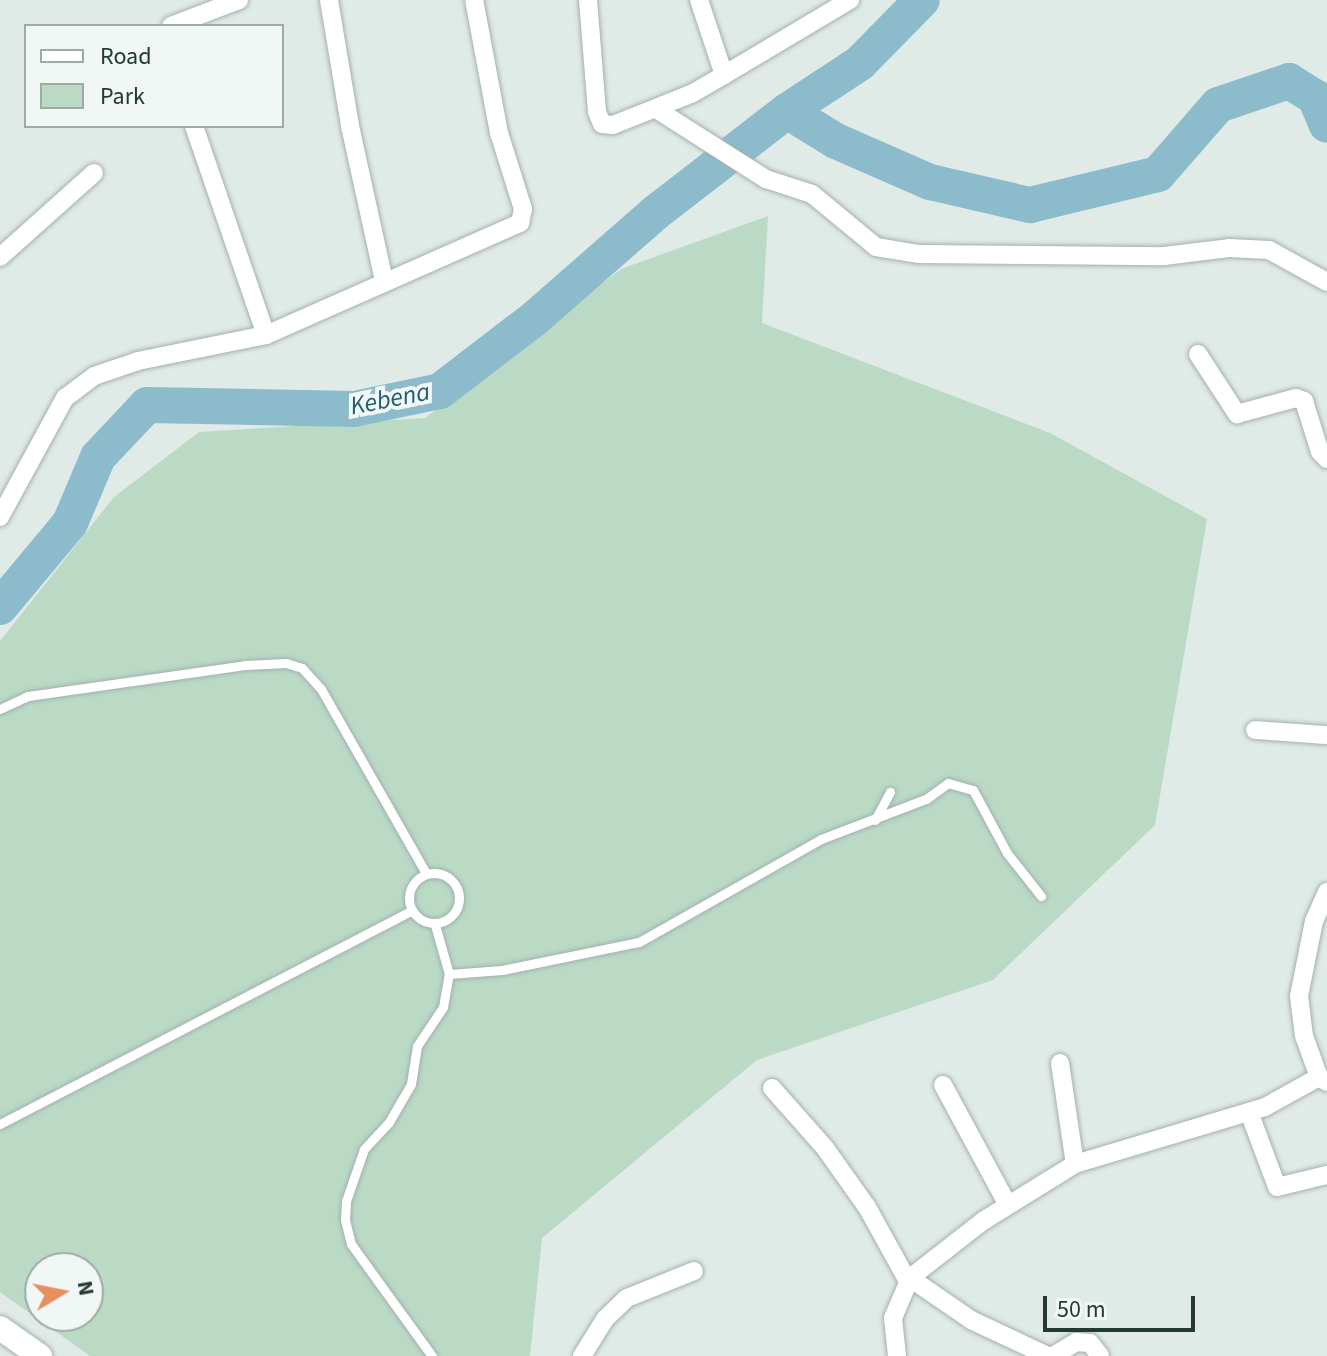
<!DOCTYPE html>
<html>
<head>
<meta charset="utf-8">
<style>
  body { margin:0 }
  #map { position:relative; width:1327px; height:1356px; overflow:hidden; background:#e0eae7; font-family:"Source Sans 3",sans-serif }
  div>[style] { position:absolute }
  .green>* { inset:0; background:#badac6 }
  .river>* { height:36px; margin:-18px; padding:0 18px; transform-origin:18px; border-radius:18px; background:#8cbccc }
  .roads { filter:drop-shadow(0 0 2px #a3b1ae) drop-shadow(0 0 2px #a3b1ae) }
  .service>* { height:9px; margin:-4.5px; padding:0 4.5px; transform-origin:4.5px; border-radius:4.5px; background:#fff }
  .service>.ring { margin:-4.5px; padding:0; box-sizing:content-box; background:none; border:9px solid #fff; border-radius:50% }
  .minor>* { height:18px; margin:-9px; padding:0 9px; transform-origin:9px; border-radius:9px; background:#fff }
  .secondary>* { height:24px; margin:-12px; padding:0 12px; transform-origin:12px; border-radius:12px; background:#fff }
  span { translate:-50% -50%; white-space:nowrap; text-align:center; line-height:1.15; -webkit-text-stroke:8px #f0f7f4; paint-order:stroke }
  .water-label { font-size:26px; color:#215c71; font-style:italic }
  .legend { position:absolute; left:24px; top:24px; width:260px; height:104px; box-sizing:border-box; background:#f0f7f4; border:2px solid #9eaba8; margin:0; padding:10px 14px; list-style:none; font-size:24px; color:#223935 }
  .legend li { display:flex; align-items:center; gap:16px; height:40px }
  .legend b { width:40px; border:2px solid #9eaba8 }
  .north { position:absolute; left:24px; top:1252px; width:80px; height:80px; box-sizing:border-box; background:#f0f7f4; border:2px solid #9eaba8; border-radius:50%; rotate:80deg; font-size:22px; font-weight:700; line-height:32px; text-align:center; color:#223935 }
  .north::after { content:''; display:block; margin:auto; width:28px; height:36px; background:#e88f60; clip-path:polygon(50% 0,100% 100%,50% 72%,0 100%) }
  .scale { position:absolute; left:1043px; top:1296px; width:152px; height:36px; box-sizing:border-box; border:4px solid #223935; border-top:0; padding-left:10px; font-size:24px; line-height:28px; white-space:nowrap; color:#223935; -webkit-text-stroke:6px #f0f7f4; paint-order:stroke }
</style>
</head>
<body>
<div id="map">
  <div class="green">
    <div style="clip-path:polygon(evenodd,768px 216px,762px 323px,1050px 433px,1207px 519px,1155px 825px,993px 980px,757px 1060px,542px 1238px,530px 1356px,90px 1356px,0 1292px,0 641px,114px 497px,199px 432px,425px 418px,621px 269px,768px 216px,40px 1268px,88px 1268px,88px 1316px,40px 1316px,40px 1268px)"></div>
  </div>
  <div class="river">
    <div style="left:787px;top:111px;width:57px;rotate:31.5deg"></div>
    <div style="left:836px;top:141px;width:103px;rotate:23.6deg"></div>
    <div style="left:930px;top:182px;width:103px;rotate:13deg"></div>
    <div style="left:1030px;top:205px;width:132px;rotate:-13.6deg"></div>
    <div style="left:1158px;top:174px;width:91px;rotate:-49deg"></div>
    <div style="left:1218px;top:105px;width:75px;rotate:-18.7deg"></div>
    <div style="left:1289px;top:81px;width:31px;rotate:32deg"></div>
    <div style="left:1315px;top:97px;width:30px;rotate:67deg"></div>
    <div style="left:0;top:607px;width:109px;rotate:-50.2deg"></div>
    <div style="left:70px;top:523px;width:72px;rotate:-67deg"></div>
    <div style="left:98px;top:457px;width:71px;rotate:-46.7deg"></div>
    <div style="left:147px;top:405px;width:207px;rotate:1.1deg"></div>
    <div style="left:354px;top:409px;width:88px;rotate:-11.8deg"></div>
    <div style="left:440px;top:391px;width:118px;rotate:-37.5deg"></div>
    <div style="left:534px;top:319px;width:161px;rotate:-41.2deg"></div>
    <div style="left:655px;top:213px;width:167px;rotate:-37.7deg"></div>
    <div style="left:787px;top:111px;width:87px;rotate:-33.3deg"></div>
    <div style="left:860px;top:63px;width:88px;rotate:-45.5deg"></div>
  </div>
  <div class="roads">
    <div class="service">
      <div style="left:0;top:709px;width:31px;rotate:-25deg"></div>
      <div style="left:28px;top:696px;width:219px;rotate:-8.1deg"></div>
      <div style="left:245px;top:665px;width:41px;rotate:-2.8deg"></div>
      <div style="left:286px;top:663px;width:17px;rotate:17deg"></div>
      <div style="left:302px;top:668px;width:28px;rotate:48deg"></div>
      <div style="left:321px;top:689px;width:212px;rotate:60.3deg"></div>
      <div style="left:875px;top:820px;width:32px;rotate:-62deg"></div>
      <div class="ring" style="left:409px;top:873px;width:41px;height:41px"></div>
      <div style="left:449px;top:974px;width:53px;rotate:-4.3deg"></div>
      <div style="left:502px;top:970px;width:140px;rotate:-11.6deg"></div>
      <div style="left:639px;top:942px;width:209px;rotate:-29.5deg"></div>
      <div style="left:821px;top:839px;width:112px;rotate:-20.9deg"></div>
      <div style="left:926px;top:799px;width:27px;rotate:-36deg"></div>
      <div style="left:948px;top:783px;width:26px;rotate:16deg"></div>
      <div style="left:973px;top:790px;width:72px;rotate:61.6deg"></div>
      <div style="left:1007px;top:853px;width:55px;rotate:51.7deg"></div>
      <div style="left:0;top:1124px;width:463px;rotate:-27.4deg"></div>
      <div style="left:432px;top:1356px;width:138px;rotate:-125.9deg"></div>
      <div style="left:351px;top:1244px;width:25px;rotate:-104deg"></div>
      <div style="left:345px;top:1220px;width:19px;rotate:-87deg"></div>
      <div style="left:346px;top:1201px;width:55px;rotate:-70.9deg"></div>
      <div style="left:364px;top:1149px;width:37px;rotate:-47deg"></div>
      <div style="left:389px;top:1122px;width:44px;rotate:-59.9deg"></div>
      <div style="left:411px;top:1084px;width:38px;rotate:-81deg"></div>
      <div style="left:417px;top:1046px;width:47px;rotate:-56.3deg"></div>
      <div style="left:443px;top:1007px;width:34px;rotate:-80deg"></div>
      <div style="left:449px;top:974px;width:51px;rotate:-105.9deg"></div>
    </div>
    <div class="minor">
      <div style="left:329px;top:0;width:128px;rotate:80.5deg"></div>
      <div style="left:350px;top:126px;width:158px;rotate:77.6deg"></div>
      <div style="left:588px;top:0;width:112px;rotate:85.4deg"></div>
      <div style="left:597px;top:112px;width:13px;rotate:67deg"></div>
      <div style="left:602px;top:124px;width:11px;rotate:5deg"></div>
      <div style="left:613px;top:125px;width:86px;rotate:-21.8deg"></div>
      <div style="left:693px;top:93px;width:36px;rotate:-30deg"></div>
      <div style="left:724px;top:75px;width:79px;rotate:-108.4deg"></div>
      <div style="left:171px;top:26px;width:73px;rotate:-20.9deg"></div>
      <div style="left:724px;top:75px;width:147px;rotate:-30.8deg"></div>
      <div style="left:656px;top:109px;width:130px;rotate:32.5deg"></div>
      <div style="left:766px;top:179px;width:48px;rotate:18.1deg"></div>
      <div style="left:812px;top:194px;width:83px;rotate:39.6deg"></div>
      <div style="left:876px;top:247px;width:44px;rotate:9.2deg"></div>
      <div style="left:919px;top:254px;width:245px;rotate:0.5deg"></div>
      <div style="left:1164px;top:256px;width:65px;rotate:-7deg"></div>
      <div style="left:1229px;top:248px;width:40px;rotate:2.9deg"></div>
      <div style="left:1269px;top:250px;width:66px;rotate:28.9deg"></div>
      <div style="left:194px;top:126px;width:221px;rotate:71deg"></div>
      <div style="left:0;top:257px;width:126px;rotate:-41.8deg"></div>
      <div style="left:1198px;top:354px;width:72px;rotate:57deg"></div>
      <div style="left:1237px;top:414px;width:61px;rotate:-15.2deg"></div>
      <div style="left:1296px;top:398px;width:9px;rotate:21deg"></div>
      <div style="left:1304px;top:401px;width:53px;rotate:72.6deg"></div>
      <div style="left:1320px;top:452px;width:10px;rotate:45deg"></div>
      <div style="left:0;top:517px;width:136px;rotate:-61.4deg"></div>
      <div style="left:65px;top:398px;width:36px;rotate:-37deg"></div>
      <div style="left:94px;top:376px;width:46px;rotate:-18.8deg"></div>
      <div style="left:138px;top:361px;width:131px;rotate:-11.5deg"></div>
      <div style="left:266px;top:335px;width:278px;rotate:-23.8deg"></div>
      <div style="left:520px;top:223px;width:14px;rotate:-78deg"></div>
      <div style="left:523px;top:209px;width:80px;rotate:-107.5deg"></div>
      <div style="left:499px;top:133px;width:135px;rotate:-100.6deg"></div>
      <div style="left:1255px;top:730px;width:72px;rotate:4deg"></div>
      <div style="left:1327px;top:892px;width:32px;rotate:114deg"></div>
      <div style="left:1314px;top:921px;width:76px;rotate:101.3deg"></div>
      <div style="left:1299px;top:996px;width:40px;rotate:82.9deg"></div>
      <div style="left:1304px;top:1036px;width:44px;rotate:69.9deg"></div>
      <div style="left:1319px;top:1077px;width:9px;rotate:32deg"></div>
      <div style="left:1060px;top:1063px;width:102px;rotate:81.6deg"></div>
      <div style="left:943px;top:1085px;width:136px;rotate:61.6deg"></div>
      <div style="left:772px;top:1088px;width:80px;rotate:48.5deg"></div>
      <div style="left:825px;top:1148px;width:72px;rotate:54.6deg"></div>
      <div style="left:867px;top:1207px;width:87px;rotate:61.1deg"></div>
      <div style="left:1249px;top:1112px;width:80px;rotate:69.5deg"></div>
      <div style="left:1277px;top:1187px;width:51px;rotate:-13.5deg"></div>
      <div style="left:910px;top:1278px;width:74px;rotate:34.5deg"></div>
      <div style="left:971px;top:1320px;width:85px;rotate:25.1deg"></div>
      <div style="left:582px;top:1356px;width:44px;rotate:-58.1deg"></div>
      <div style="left:605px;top:1319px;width:30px;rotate:-44deg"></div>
      <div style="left:627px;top:1298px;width:72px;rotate:-21.9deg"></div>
      <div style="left:897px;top:1356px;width:38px;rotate:-96deg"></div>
      <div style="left:893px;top:1318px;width:43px;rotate:-67deg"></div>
      <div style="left:910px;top:1278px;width:93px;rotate:-38deg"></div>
      <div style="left:983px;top:1221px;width:108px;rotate:-31.8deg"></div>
      <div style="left:1075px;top:1164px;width:198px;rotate:-16.7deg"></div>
      <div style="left:1265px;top:1107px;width:62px;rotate:-29.1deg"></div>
      <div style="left:1053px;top:1356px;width:27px;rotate:-31deg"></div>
      <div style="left:1076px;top:1342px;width:14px;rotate:4deg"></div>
      <div style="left:1090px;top:1343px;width:16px;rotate:52deg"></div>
    </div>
    <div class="secondary">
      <div style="left:0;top:1328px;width:49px;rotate:35deg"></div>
    </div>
  </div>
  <div class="water-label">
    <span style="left:390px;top:399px;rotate:-11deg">Kebena</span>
  </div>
  <ul class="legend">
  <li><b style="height:10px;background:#fff"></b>Road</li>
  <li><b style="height:22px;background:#badac6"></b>Park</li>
  </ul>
  <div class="north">N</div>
  <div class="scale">50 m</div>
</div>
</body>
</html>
